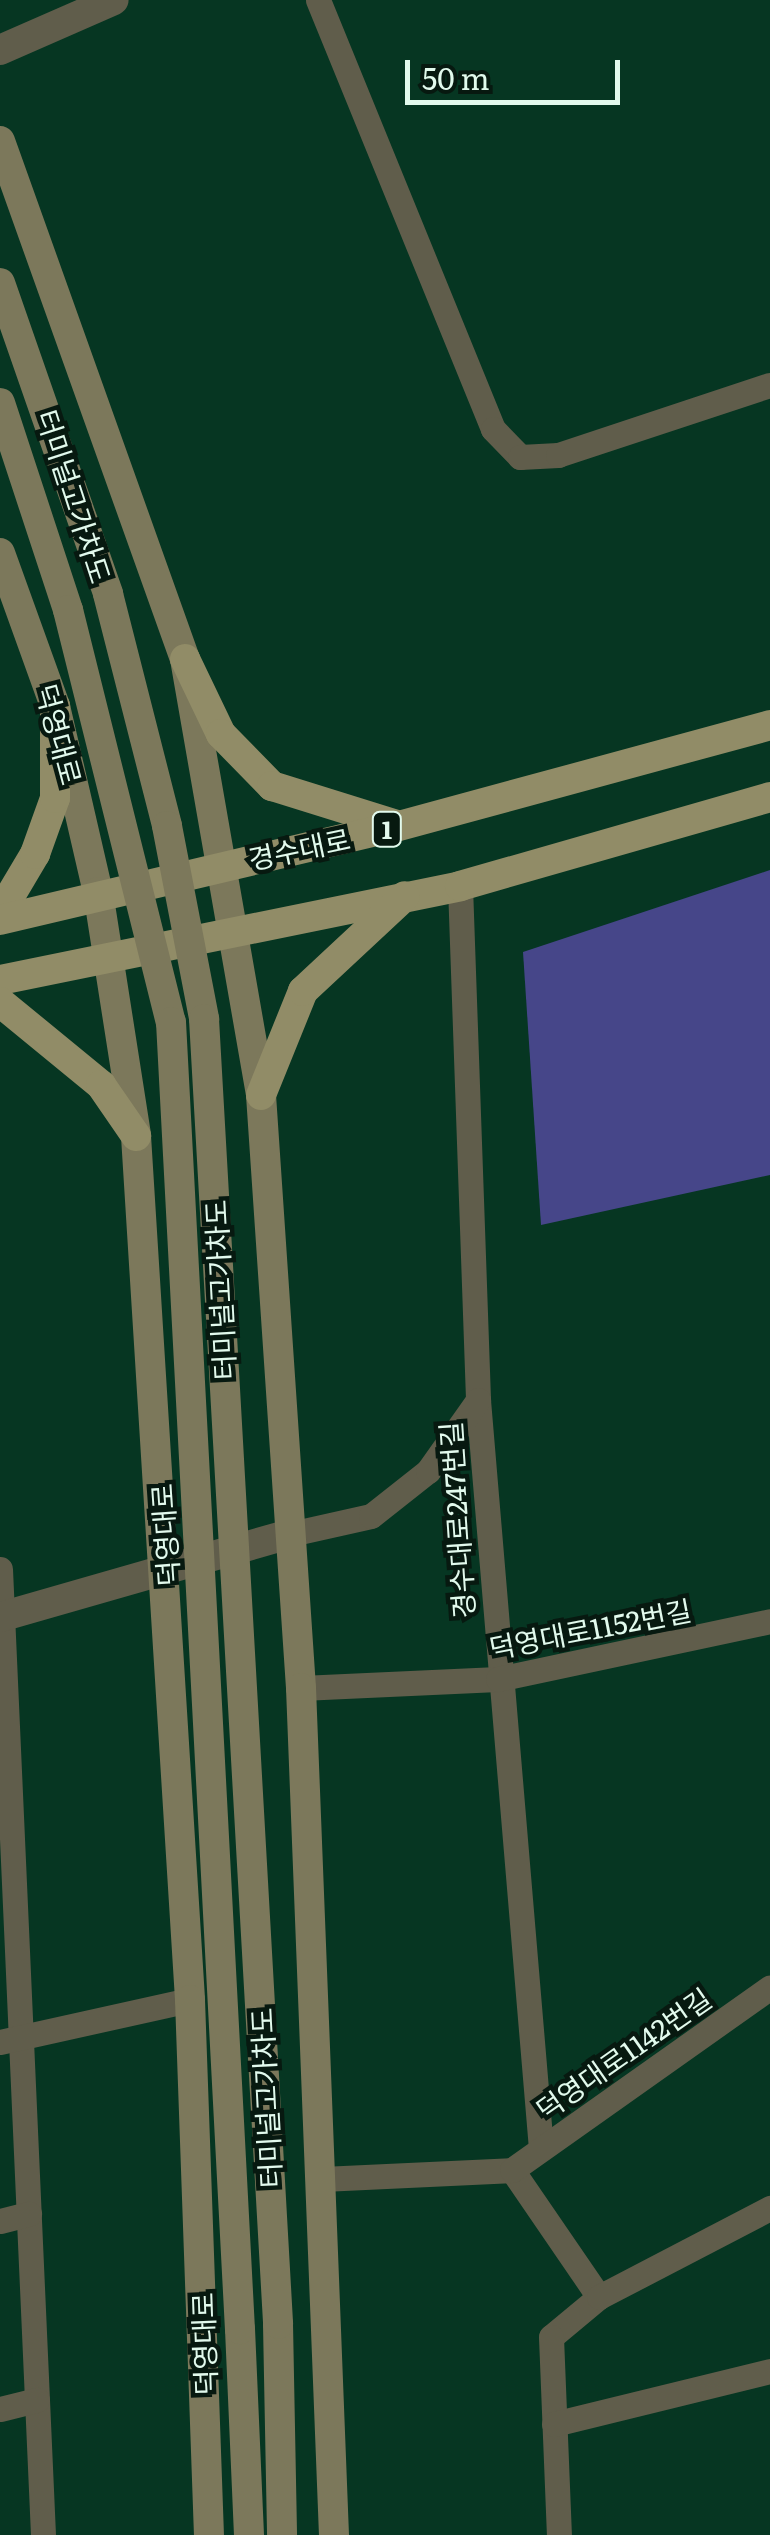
<!DOCTYPE html>
<html>
<head>
<meta charset="utf-8">
<style>
  body { margin:0 }
  #map { position:relative; width:770px; height:2535px; overflow:hidden; background:#063622; font-family:Literata,"Noto Sans KR",serif }
  div>[style] { position:absolute }
  .green>* { inset:0; background:#464689 }
  .minor>* { height:25px; margin:-12.5px; padding:0 12.5px; transform-origin:12.5px; border-radius:12.5px; background:#605d4b }
  .tertiary>* { height:30px; margin:-15px; padding:0 15px; transform-origin:15px; border-radius:15px; background:#605d4b }
  .secondary>* { height:30px; margin:-15px; padding:0 15px; transform-origin:15px; border-radius:15px; background:#7c785b }
  .primary>* { height:30px; margin:-15px; padding:0 15px; transform-origin:15px; border-radius:15px; background:#918c67 }
  .secondary-bridge>* { height:30px; margin:-15px; padding:0 15px; transform-origin:15px; border-radius:15px; background:#7c785b }
  span { translate:-50% -50%; white-space:nowrap; text-align:center; line-height:1.15; -webkit-text-stroke:9px #071910; paint-order:stroke }
  .shield-label span { padding:2px 8px; background:#071910; border:2px solid; border-radius:8px; -webkit-text-stroke-width:0 }
  .shield-label { font-size:25px; color:#e2faed; font-weight:700 }
  .street-label { font-size:28px; color:#e2faed }
  .scale { position:absolute; left:405px; top:60px; width:215px; height:45px; box-sizing:border-box; border:5px solid #e2faed; border-top:0; padding-left:12px; font-size:30px; line-height:35px; white-space:nowrap; color:#e2faed; -webkit-text-stroke:8px #071910; paint-order:stroke }
</style>
</head>
<body>
<div id="map">
  <div class="green">
    <div style="clip-path:polygon(770px 870px,770px 1175px,541px 1225px,523px 952px)"></div>
  </div>
  <div class="minor">
    <div style="left:318px;top:0;width:463px;rotate:67.8deg"></div>
    <div style="left:493px;top:429px;width:39px;rotate:46deg"></div>
    <div style="left:520px;top:457px;width:38px;rotate:-3deg"></div>
    <div style="left:558px;top:455px;width:223px;rotate:-18.3deg"></div>
    <div style="left:460px;top:886px;width:514px;rotate:87.99deg"></div>
    <div style="left:478px;top:1400px;width:751px;rotate:85.19deg"></div>
    <div style="left:286px;top:1535px;width:87px;rotate:-12.6deg"></div>
    <div style="left:371px;top:1516px;width:73px;rotate:-38.3deg"></div>
    <div style="left:428px;top:1471px;width:87px;rotate:-54.8deg"></div>
    <div style="left:0;top:1569px;width:967px;rotate:87.45deg"></div>
    <div style="left:301px;top:1688px;width:197px;rotate:-2.6deg"></div>
    <div style="left:498px;top:1679px;width:278px;rotate:-12deg"></div>
    <div style="left:0;top:2042px;width:195px;rotate:-12.5deg"></div>
    <div style="left:512px;top:2170px;width:154px;rotate:55.6deg"></div>
    <div style="left:599px;top:2297px;width:62px;rotate:140.2deg"></div>
    <div style="left:551px;top:2337px;width:198px;rotate:87.7deg"></div>
    <div style="left:322px;top:2179px;width:190px;rotate:-2.7deg"></div>
    <div style="left:512px;top:2170px;width:316px;rotate:-35.3deg"></div>
    <div style="left:0;top:2221px;width:30px;rotate:-14deg"></div>
    <div style="left:599px;top:2297px;width:193px;rotate:-27.5deg"></div>
    <div style="left:0;top:2409px;width:38px;rotate:-14deg"></div>
    <div style="left:554px;top:2424px;width:222px;rotate:-13.8deg"></div>
  </div>
  <div class="tertiary">
    <div style="left:0;top:50px;width:124px;rotate:-23.7deg"></div>
    <div style="left:0;top:1617px;width:298px;rotate:-16deg"></div>
  </div>
  <div class="secondary">
    <div style="left:0;top:141px;width:550px;rotate:70.35deg"></div>
    <div style="left:185px;top:659px;width:443px;rotate:80.1deg"></div>
    <div style="left:261px;top:1095px;width:594px;rotate:86.14deg"></div>
    <div style="left:301px;top:1688px;width:848px;rotate:87.77deg"></div>
    <div style="left:0;top:553px;width:163px;rotate:70.2deg"></div>
    <div style="left:55px;top:706px;width:191px;rotate:77deg"></div>
    <div style="left:98px;top:892px;width:247px;rotate:81.1deg"></div>
    <div style="left:136px;top:1136px;width:866px;rotate:86.42deg"></div>
    <div style="left:190px;top:2000px;width:535px;rotate:87.97deg"></div>
    <div style="left:278px;top:2324px;width:211px;rotate:88.9deg"></div>
    <div style="left:240px;top:2329px;width:206px;rotate:87.5deg"></div>
  </div>
  <div class="primary">
    <div style="left:185px;top:659px;width:83px;rotate:64.4deg"></div>
    <div style="left:221px;top:734px;width:73px;rotate:45.6deg"></div>
    <div style="left:272px;top:786px;width:131px;rotate:17.3deg"></div>
    <div style="left:0;top:913px;width:69px;rotate:-59.3deg"></div>
    <div style="left:35px;top:854px;width:59px;rotate:-70.3deg"></div>
    <div style="left:55px;top:798px;width:92px;rotate:-90deg"></div>
    <div style="left:0;top:920px;width:410px;rotate:-13.3deg"></div>
    <div style="left:399px;top:826px;width:385px;rotate:-15.2deg"></div>
    <div style="left:0;top:980px;width:470px;rotate:-11.5deg"></div>
    <div style="left:460px;top:886px;width:323px;rotate:-16deg"></div>
    <div style="left:0;top:1002px;width:131px;rotate:39.4deg"></div>
    <div style="left:101px;top:1085px;width:62px;rotate:55.5deg"></div>
    <div style="left:261px;top:1095px;width:112px;rotate:-68deg"></div>
    <div style="left:303px;top:991px;width:139px;rotate:-43deg"></div>
  </div>
  <div class="secondary-bridge">
    <div style="left:0;top:283px;width:329px;rotate:70.8deg"></div>
    <div style="left:108px;top:594px;width:239px;rotate:75.7deg"></div>
    <div style="left:167px;top:826px;width:197px;rotate:79.1deg"></div>
    <div style="left:204px;top:1019px;width:1307px;rotate:86.75deg"></div>
    <div style="left:0;top:403px;width:218px;rotate:71.8deg"></div>
    <div style="left:68px;top:610px;width:425px;rotate:76deg"></div>
    <div style="left:171px;top:1022px;width:1309px;rotate:86.98deg"></div>
  </div>
  <div class="shield-label">
    <span style="left:387px;top:829px">1</span>
  </div>
  <div class="street-label">
    <span style="left:75px;top:496px;rotate:72deg">터미널고가차도</span>
    <span style="left:60px;top:734px;rotate:75deg">덕영대로</span>
    <span style="left:299px;top:848px;rotate:-12deg">경수대로</span>
    <span style="left:219px;top:1290px;rotate:-93deg">터미널고가차도</span>
    <span style="left:456px;top:1520px;rotate:-94deg">경수대로247번길</span>
    <span style="left:164px;top:1535px;rotate:-94deg">덕영대로</span>
    <span style="left:590px;top:1628px;rotate:-11deg">덕영대로1152번길</span>
    <span style="left:623px;top:2053px;rotate:-35deg">덕영대로1142번길</span>
    <span style="left:265px;top:2098px;rotate:-93deg">터미널고가차도</span>
    <span style="left:203px;top:2344px;rotate:-92deg">덕영대로</span>
  </div>
  <div class="scale">50 m</div>
</div>
</body>
</html>
